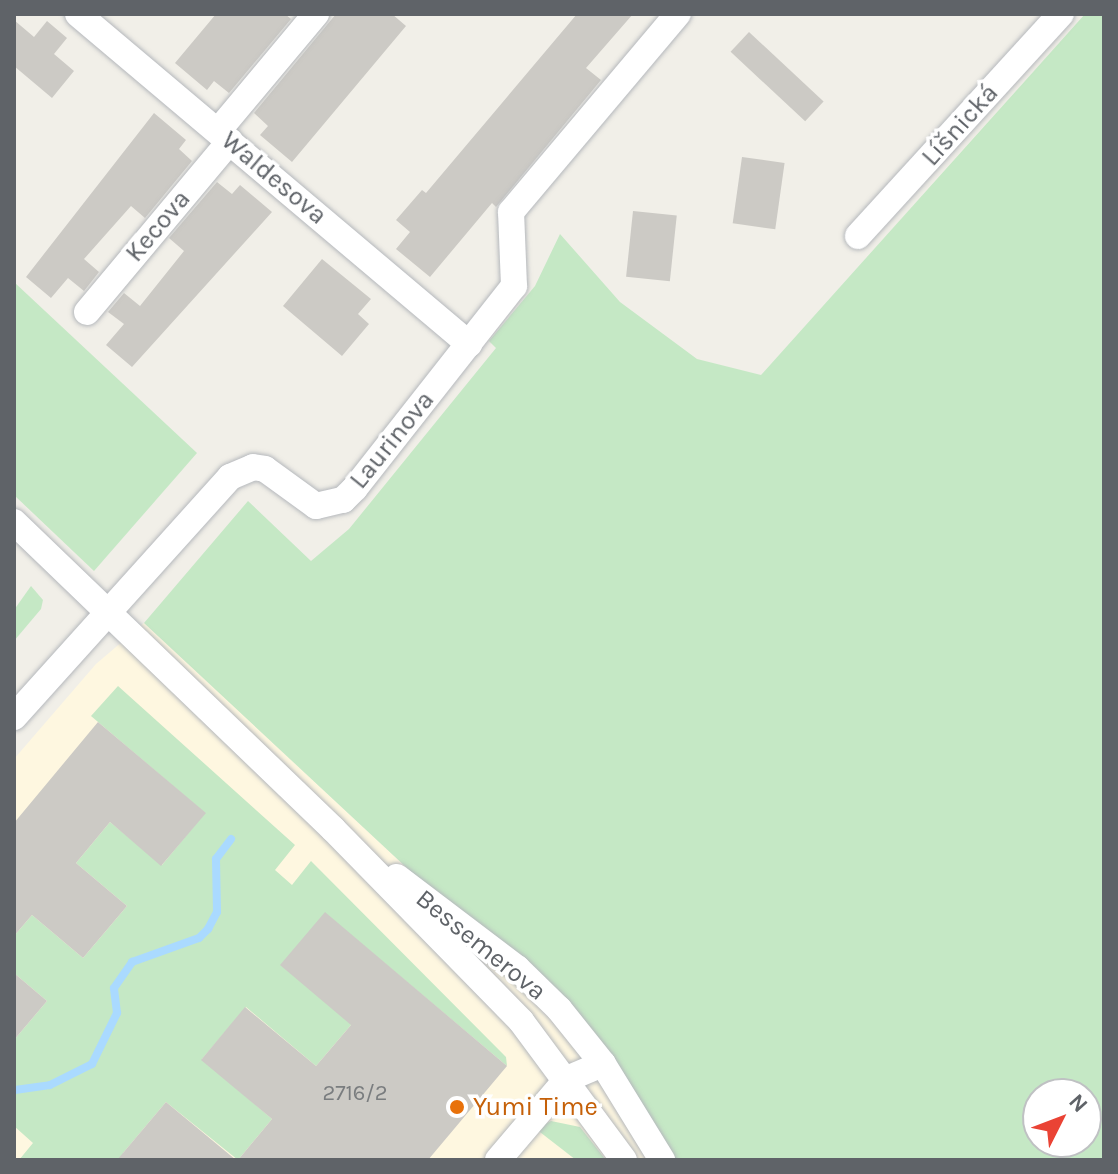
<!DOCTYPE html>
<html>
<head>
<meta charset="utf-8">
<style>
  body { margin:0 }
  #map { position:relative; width:1118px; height:1174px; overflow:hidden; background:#f1efe8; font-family:Karla,sans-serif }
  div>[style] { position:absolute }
  .commercial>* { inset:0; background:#fef7e0 }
  .green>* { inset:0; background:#c5e8c5 }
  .stream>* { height:8px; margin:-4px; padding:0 4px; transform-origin:4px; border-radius:4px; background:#aadaff }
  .building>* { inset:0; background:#cccac5; transform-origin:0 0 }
  .roads { filter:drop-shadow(0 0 2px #b5b8bc) drop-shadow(0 0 2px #b5b8bc) }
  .minor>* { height:26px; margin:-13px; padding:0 13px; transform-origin:13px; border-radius:13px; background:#fff }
  .dots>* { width:22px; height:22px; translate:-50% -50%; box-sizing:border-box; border:4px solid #fff; border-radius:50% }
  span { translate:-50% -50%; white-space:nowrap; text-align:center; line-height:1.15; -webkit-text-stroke:7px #fff; paint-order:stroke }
  .number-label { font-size:22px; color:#7a7d7f }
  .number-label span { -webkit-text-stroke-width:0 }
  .street-label { font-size:26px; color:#5f6368 }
  .food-label { font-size:26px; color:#c56008 }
  .left { translate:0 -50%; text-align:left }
  .frame { position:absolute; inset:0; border:16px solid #5f6368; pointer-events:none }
  .north { position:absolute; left:1022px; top:1078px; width:80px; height:80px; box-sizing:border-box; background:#fff; border:2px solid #bfc1c3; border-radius:50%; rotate:48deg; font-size:22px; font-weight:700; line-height:32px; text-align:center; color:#5f6368 }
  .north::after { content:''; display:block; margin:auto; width:28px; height:36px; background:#ea4335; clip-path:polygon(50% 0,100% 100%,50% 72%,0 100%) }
</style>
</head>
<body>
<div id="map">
  <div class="commercial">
    <div style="clip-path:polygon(144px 623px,614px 1061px,673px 1160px,14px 1160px,14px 759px,96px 664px)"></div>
  </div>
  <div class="green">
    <div style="clip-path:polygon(evenodd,1085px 14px,1104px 14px,1104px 1160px,676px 1160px,614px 1061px,144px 623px,248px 501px,311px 561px,349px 529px,496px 348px,489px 341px,535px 286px,560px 234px,620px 302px,697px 359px,761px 375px,1085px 14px,1038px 1094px,1086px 1094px,1086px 1142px,1038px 1142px,1038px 1094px)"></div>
    <div style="clip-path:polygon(14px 282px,197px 453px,94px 571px,14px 495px)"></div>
    <div style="clip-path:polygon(31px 586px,43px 600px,41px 609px,14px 641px,14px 610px)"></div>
    <div style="clip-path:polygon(118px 686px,295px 845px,275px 870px,292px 885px,311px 861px,506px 1057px,507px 1066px,325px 913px,351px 1025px,316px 1066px,246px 1007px,202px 1059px,272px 1119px,238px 1160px,166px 1102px,123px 1153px,130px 1160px,19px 1160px,33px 1143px,14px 1126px,14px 1040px,47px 1001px,14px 973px,14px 936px,32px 915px,83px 958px,127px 906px,76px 863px,110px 822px,162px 865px,205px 813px,91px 716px)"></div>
    <div style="clip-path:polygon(551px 1121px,580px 1127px,606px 1160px,576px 1160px,536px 1129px)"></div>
  </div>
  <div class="stream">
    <div style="left:15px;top:1090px;width:35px;rotate:-8deg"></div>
    <div style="left:50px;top:1085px;width:47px;rotate:-26.6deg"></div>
    <div style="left:92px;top:1064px;width:57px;rotate:-63.9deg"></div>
    <div style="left:117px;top:1013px;width:25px;rotate:-97deg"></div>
    <div style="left:114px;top:988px;width:32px;rotate:-55deg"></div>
    <div style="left:132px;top:962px;width:71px;rotate:-19.7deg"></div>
    <div style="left:199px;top:938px;width:13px;rotate:-45deg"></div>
    <div style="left:208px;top:929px;width:19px;rotate:-62deg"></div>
    <div style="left:217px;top:912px;width:53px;rotate:-91.1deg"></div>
    <div style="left:216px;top:859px;width:25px;rotate:-53deg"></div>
  </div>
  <div class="building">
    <div style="clip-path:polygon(216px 14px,285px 14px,291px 19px,229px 93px,214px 81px,207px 90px,175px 63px)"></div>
    <div style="clip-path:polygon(336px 14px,392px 14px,406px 26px,292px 162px,260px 135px,268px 126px,254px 113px)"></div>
    <div style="clip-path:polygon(577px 14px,633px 14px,586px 68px,601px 80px,496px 207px,492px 203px,430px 277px,396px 249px,410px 232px,396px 220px,422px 190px,426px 193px)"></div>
    <div style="clip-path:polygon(14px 20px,34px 37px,47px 21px,67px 38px,54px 54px,74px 71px,52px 98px,14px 66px)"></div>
    <div style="left:749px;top:32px;width:102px;height:27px;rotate:43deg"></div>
    <div style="clip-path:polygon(154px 113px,186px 140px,179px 149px,192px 161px,145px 218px,131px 206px,84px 259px,99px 272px,84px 291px,68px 278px,51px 298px,26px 277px)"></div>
    <div style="left:742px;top:157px;width:43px;height:67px;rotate:8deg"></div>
    <div style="clip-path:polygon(217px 182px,232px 194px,240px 185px,272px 212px,132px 367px,106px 345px,124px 324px,108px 312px,124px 293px,140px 306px,184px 251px,169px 238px)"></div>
    <div style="left:633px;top:211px;width:44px;height:66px;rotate:6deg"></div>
    <div style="clip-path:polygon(322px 259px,371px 299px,358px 314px,369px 324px,342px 356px,283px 306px)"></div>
    <div style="clip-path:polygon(98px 722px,206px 813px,161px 866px,110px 822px,76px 863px,127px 906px,83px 958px,32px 915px,14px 936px,14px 823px)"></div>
    <div style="clip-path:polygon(325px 912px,507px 1066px,428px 1160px,238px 1160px,272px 1119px,201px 1060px,245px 1007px,316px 1066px,351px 1025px,280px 965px)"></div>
    <div style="clip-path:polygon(14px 973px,47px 1001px,14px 1040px)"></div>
    <div style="clip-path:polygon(166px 1102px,236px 1160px,117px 1160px)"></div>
  </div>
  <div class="roads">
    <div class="minor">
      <div style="left:78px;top:14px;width:512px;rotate:40.16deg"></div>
      <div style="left:218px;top:131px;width:153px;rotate:-50.1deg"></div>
      <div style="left:858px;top:236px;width:301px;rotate:-47.6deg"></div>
      <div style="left:87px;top:312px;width:223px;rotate:-50.1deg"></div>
      <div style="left:14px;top:522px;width:443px;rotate:43.9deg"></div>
      <div style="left:333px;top:829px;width:269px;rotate:45.6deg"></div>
      <div style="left:521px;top:1021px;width:173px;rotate:53.5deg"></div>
      <div style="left:14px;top:717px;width:323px;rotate:-48deg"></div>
      <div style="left:230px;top:477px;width:25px;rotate:-23deg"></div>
      <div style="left:253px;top:467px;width:12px;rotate:9deg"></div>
      <div style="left:265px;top:469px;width:63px;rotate:36deg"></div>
      <div style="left:316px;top:506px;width:28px;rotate:-13deg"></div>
      <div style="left:343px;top:500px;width:17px;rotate:-45deg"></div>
      <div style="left:355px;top:488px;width:257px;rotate:-51.8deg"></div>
      <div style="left:514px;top:286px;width:74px;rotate:-92.3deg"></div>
      <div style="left:511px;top:212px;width:259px;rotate:-49.9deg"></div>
      <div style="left:397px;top:877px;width:151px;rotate:37.2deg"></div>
      <div style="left:517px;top:968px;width:59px;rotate:44.3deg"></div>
      <div style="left:559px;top:1009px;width:70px;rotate:51.3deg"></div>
      <div style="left:603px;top:1064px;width:113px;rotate:58.4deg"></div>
      <div style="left:498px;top:1160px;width:106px;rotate:-49.6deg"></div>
      <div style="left:567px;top:1079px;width:39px;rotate:-23deg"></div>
    </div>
  </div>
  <div class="dots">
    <div style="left:457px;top:1107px;background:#e8710a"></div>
  </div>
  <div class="number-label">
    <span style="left:355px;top:1094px">2716/2</span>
  </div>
  <div class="street-label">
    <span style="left:960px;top:125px;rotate:-48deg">Líšnická</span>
    <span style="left:274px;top:178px;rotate:40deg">Waldesova</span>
    <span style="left:158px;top:226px;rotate:-50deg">Kecova</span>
    <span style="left:392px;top:440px;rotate:-51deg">Laurinova</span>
    <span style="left:481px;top:945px;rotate:39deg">Bessemerova</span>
  </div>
  <div class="food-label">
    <span class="left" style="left:473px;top:1107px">Yumi Time</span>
  </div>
  <div class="frame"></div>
  <div class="north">N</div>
</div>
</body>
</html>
